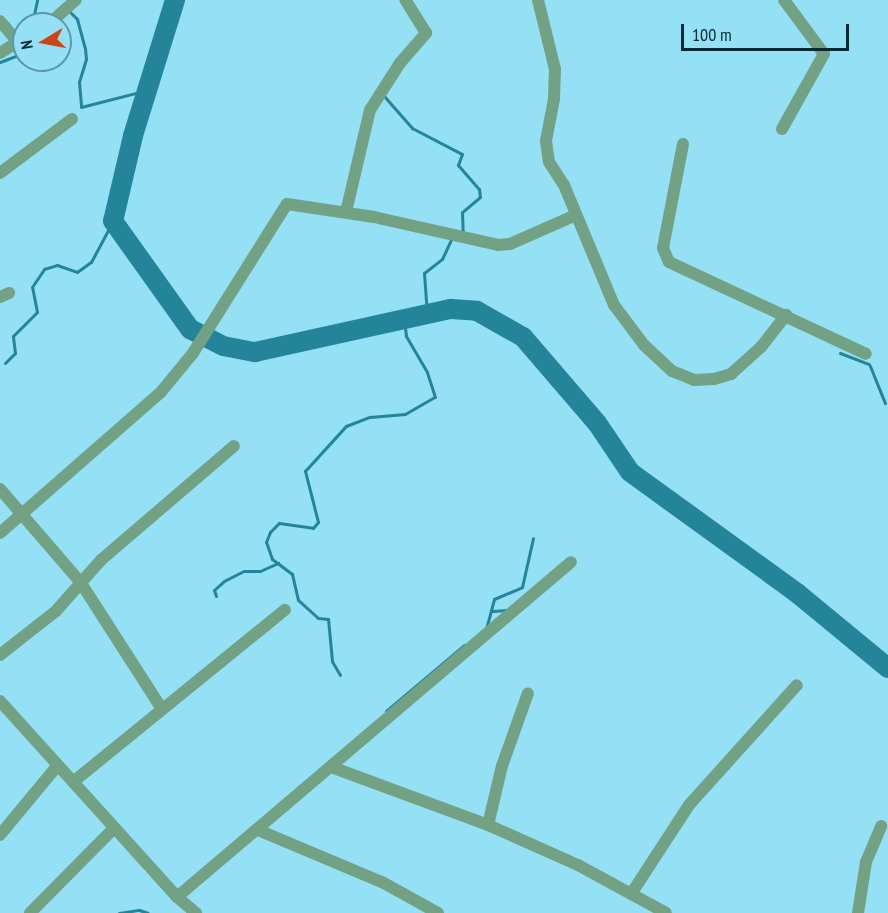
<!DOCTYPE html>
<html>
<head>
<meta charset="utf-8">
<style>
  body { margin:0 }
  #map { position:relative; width:888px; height:913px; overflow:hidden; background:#94e1f5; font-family:"PT Sans Narrow",sans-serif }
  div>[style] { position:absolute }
  .stream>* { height:3px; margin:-1.5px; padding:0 1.5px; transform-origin:1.5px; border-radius:1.5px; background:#24859a }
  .river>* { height:20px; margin:-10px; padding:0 10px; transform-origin:10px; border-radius:10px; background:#24859a }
  .minor>* { height:12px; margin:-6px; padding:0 6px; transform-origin:6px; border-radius:6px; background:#72a283 }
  span { translate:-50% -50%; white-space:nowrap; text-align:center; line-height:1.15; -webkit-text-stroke:6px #94e1f5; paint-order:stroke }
  .north { position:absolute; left:12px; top:12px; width:60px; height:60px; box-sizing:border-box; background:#94e1f5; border:2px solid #5c97a7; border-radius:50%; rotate:260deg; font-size:16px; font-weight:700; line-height:24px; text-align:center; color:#072931 }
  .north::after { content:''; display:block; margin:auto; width:21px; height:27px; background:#cc441a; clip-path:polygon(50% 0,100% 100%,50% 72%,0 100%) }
  .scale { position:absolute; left:681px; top:24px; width:168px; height:27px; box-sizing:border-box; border:3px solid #072931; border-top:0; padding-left:8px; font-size:18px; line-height:21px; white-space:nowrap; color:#072931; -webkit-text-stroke:4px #94e1f5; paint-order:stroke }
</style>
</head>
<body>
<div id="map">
  <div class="stream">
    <div style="left:69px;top:11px;width:11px;rotate:45deg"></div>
    <div style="left:77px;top:19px;width:30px;rotate:75deg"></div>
    <div style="left:85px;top:48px;width:11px;rotate:85deg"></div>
    <div style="left:86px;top:59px;width:24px;rotate:107deg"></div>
    <div style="left:79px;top:82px;width:25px;rotate:85deg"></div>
    <div style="left:81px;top:107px;width:68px;rotate:-14.4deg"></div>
    <div style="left:32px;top:24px;width:25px;rotate:-78deg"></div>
    <div style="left:0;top:62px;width:26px;rotate:-21deg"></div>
    <div style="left:384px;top:96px;width:43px;rotate:48.8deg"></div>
    <div style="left:412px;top:128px;width:56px;rotate:27.5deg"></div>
    <div style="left:462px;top:154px;width:12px;rotate:110deg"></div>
    <div style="left:458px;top:165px;width:32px;rotate:49deg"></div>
    <div style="left:479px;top:189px;width:8px;rotate:83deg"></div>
    <div style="left:480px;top:197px;width:23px;rotate:140deg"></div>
    <div style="left:462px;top:212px;width:23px;rotate:88deg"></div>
    <div style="left:427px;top:315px;width:42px;rotate:-94.1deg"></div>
    <div style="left:424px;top:273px;width:23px;rotate:-38deg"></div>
    <div style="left:442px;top:259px;width:21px;rotate:-65deg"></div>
    <div style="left:840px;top:353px;width:31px;rotate:21deg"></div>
    <div style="left:5px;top:363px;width:14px;rotate:-45deg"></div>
    <div style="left:15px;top:353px;width:17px;rotate:-97deg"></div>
    <div style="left:13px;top:336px;width:34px;rotate:-45deg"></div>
    <div style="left:37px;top:312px;width:25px;rotate:-101deg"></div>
    <div style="left:32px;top:287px;width:22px;rotate:-56deg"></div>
    <div style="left:44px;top:269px;width:14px;rotate:-17deg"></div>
    <div style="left:57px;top:265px;width:21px;rotate:19deg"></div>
    <div style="left:77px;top:272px;width:17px;rotate:-36deg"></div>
    <div style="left:91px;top:262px;width:47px;rotate:-61.8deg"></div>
    <div style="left:870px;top:366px;width:40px;rotate:68deg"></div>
    <div style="left:216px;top:596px;width:6px;rotate:-108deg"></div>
    <div style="left:214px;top:590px;width:13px;rotate:-42deg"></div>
    <div style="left:224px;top:581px;width:22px;rotate:-27deg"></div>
    <div style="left:244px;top:571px;width:16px"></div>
    <div style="left:260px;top:571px;width:20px;rotate:-24deg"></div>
    <div style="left:492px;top:611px;width:16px;rotate:-4deg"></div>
    <div style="left:486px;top:629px;width:31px;rotate:-75deg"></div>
    <div style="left:494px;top:599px;width:30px;rotate:-23deg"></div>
    <div style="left:522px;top:587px;width:50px;rotate:-77.3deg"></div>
    <div style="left:340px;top:675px;width:16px;rotate:-120deg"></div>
    <div style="left:332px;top:661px;width:42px;rotate:-95.4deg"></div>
    <div style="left:328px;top:619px;width:10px;rotate:-174deg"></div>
    <div style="left:318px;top:618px;width:27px;rotate:-138deg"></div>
    <div style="left:298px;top:600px;width:27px;rotate:-103deg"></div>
    <div style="left:292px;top:574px;width:25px;rotate:-143deg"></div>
    <div style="left:272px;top:559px;width:18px;rotate:-109deg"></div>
    <div style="left:266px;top:542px;width:11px;rotate:-68deg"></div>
    <div style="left:270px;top:532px;width:13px;rotate:-45deg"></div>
    <div style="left:279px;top:523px;width:34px;rotate:8deg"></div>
    <div style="left:313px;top:528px;width:8px;rotate:-50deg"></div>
    <div style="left:318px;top:522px;width:53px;rotate:-104.3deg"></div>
    <div style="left:305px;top:471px;width:61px;rotate:-47.7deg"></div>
    <div style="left:346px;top:426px;width:26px;rotate:-21deg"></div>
    <div style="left:370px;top:417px;width:35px;rotate:-5deg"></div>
    <div style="left:405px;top:414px;width:34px;rotate:-30deg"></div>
    <div style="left:435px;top:397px;width:26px;rotate:-108deg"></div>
    <div style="left:427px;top:372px;width:42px;rotate:-120.3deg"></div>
    <div style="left:406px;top:336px;width:16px;rotate:-97deg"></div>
    <div style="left:386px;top:711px;width:102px;rotate:-40.2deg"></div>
    <div style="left:119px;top:913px;width:20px;rotate:-9deg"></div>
    <div style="left:139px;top:910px;width:9px;rotate:18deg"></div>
  </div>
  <div class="river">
    <div style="left:175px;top:0;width:142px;rotate:107.2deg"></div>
    <div style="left:133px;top:136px;width:87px;rotate:103.2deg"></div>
    <div style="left:113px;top:221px;width:133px;rotate:54.5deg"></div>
    <div style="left:190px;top:329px;width:37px;rotate:27deg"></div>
    <div style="left:223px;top:346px;width:33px;rotate:11deg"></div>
    <div style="left:255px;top:352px;width:201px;rotate:-12.4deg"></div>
    <div style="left:451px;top:309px;width:26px;rotate:4deg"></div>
    <div style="left:477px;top:311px;width:53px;rotate:29.5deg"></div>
    <div style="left:523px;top:337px;width:113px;rotate:49.3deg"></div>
    <div style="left:597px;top:423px;width:59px;rotate:56deg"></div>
    <div style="left:630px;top:472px;width:206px;rotate:35.9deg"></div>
    <div style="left:797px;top:593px;width:118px;rotate:39.5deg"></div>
  </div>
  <div class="minor">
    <div style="left:538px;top:0;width:71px;rotate:76.2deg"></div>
    <div style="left:555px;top:69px;width:30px;rotate:92deg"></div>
    <div style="left:554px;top:99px;width:43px;rotate:100.8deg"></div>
    <div style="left:546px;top:141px;width:21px;rotate:82deg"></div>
    <div style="left:549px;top:162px;width:27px;rotate:57deg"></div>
    <div style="left:564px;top:185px;width:130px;rotate:67.4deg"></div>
    <div style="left:614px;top:305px;width:50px;rotate:53.1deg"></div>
    <div style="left:644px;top:345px;width:38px;rotate:43deg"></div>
    <div style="left:672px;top:371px;width:24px;rotate:22deg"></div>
    <div style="left:694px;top:380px;width:20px;rotate:-3deg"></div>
    <div style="left:714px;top:379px;width:18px;rotate:-16deg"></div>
    <div style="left:731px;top:374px;width:40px;rotate:-42deg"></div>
    <div style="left:761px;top:347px;width:41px;rotate:-52deg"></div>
    <div style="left:0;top:21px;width:26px;rotate:50deg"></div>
    <div style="left:49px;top:24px;width:36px;rotate:-42deg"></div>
    <div style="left:0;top:53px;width:28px;rotate:-32deg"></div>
    <div style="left:782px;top:129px;width:86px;rotate:-60.8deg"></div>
    <div style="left:824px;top:54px;width:67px;rotate:-126.5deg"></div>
    <div style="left:683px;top:144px;width:106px;rotate:100.9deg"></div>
    <div style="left:663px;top:248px;width:15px;rotate:67deg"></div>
    <div style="left:669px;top:262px;width:217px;rotate:25deg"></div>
    <div style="left:0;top:173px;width:90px;rotate:-36.9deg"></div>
    <div style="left:346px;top:212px;width:105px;rotate:-76.8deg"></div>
    <div style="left:370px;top:110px;width:56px;rotate:-57.4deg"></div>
    <div style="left:400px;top:63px;width:40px;rotate:-49deg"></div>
    <div style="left:426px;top:33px;width:39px;rotate:-122deg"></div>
    <div style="left:0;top:297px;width:10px;rotate:-24deg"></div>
    <div style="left:0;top:489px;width:124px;rotate:49.2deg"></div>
    <div style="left:81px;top:583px;width:150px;rotate:57.3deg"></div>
    <div style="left:0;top:533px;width:214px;rotate:-41.2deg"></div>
    <div style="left:161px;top:392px;width:50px;rotate:-50.6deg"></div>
    <div style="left:193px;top:353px;width:176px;rotate:-57.8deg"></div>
    <div style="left:287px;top:204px;width:88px;rotate:8.5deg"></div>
    <div style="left:374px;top:217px;width:127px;rotate:12.7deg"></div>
    <div style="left:498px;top:245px;width:12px;rotate:-5deg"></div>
    <div style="left:510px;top:244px;width:72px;rotate:-23.7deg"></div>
    <div style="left:0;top:655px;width:71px;rotate:-38.2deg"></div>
    <div style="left:56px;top:611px;width:68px;rotate:-48.6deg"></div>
    <div style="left:101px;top:560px;width:175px;rotate:-40.6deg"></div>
    <div style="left:0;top:701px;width:264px;rotate:47.9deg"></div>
    <div style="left:177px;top:897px;width:25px;rotate:40deg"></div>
    <div style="left:334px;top:768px;width:164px;rotate:20.3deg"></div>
    <div style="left:488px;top:825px;width:98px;rotate:24deg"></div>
    <div style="left:578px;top:865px;width:100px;rotate:28.6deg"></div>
    <div style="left:73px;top:782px;width:273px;rotate:-39.1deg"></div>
    <div style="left:488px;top:825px;width:61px;rotate:-76.7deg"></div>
    <div style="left:502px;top:766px;width:77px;rotate:-70.4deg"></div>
    <div style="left:258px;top:830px;width:134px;rotate:22.8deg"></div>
    <div style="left:382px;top:882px;width:64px;rotate:29deg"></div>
    <div style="left:0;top:835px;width:91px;rotate:-50.4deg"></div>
    <div style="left:631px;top:894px;width:106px;rotate:-56.9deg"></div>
    <div style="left:689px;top:805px;width:161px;rotate:-48deg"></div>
    <div style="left:177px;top:897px;width:517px;rotate:-40.37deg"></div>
    <div style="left:30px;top:913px;width:120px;rotate:-45.3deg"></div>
    <div style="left:858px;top:913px;width:52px;rotate:-81.1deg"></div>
    <div style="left:866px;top:862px;width:39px;rotate:-67deg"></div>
  </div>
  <div class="north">N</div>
  <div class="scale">100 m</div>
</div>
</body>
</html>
